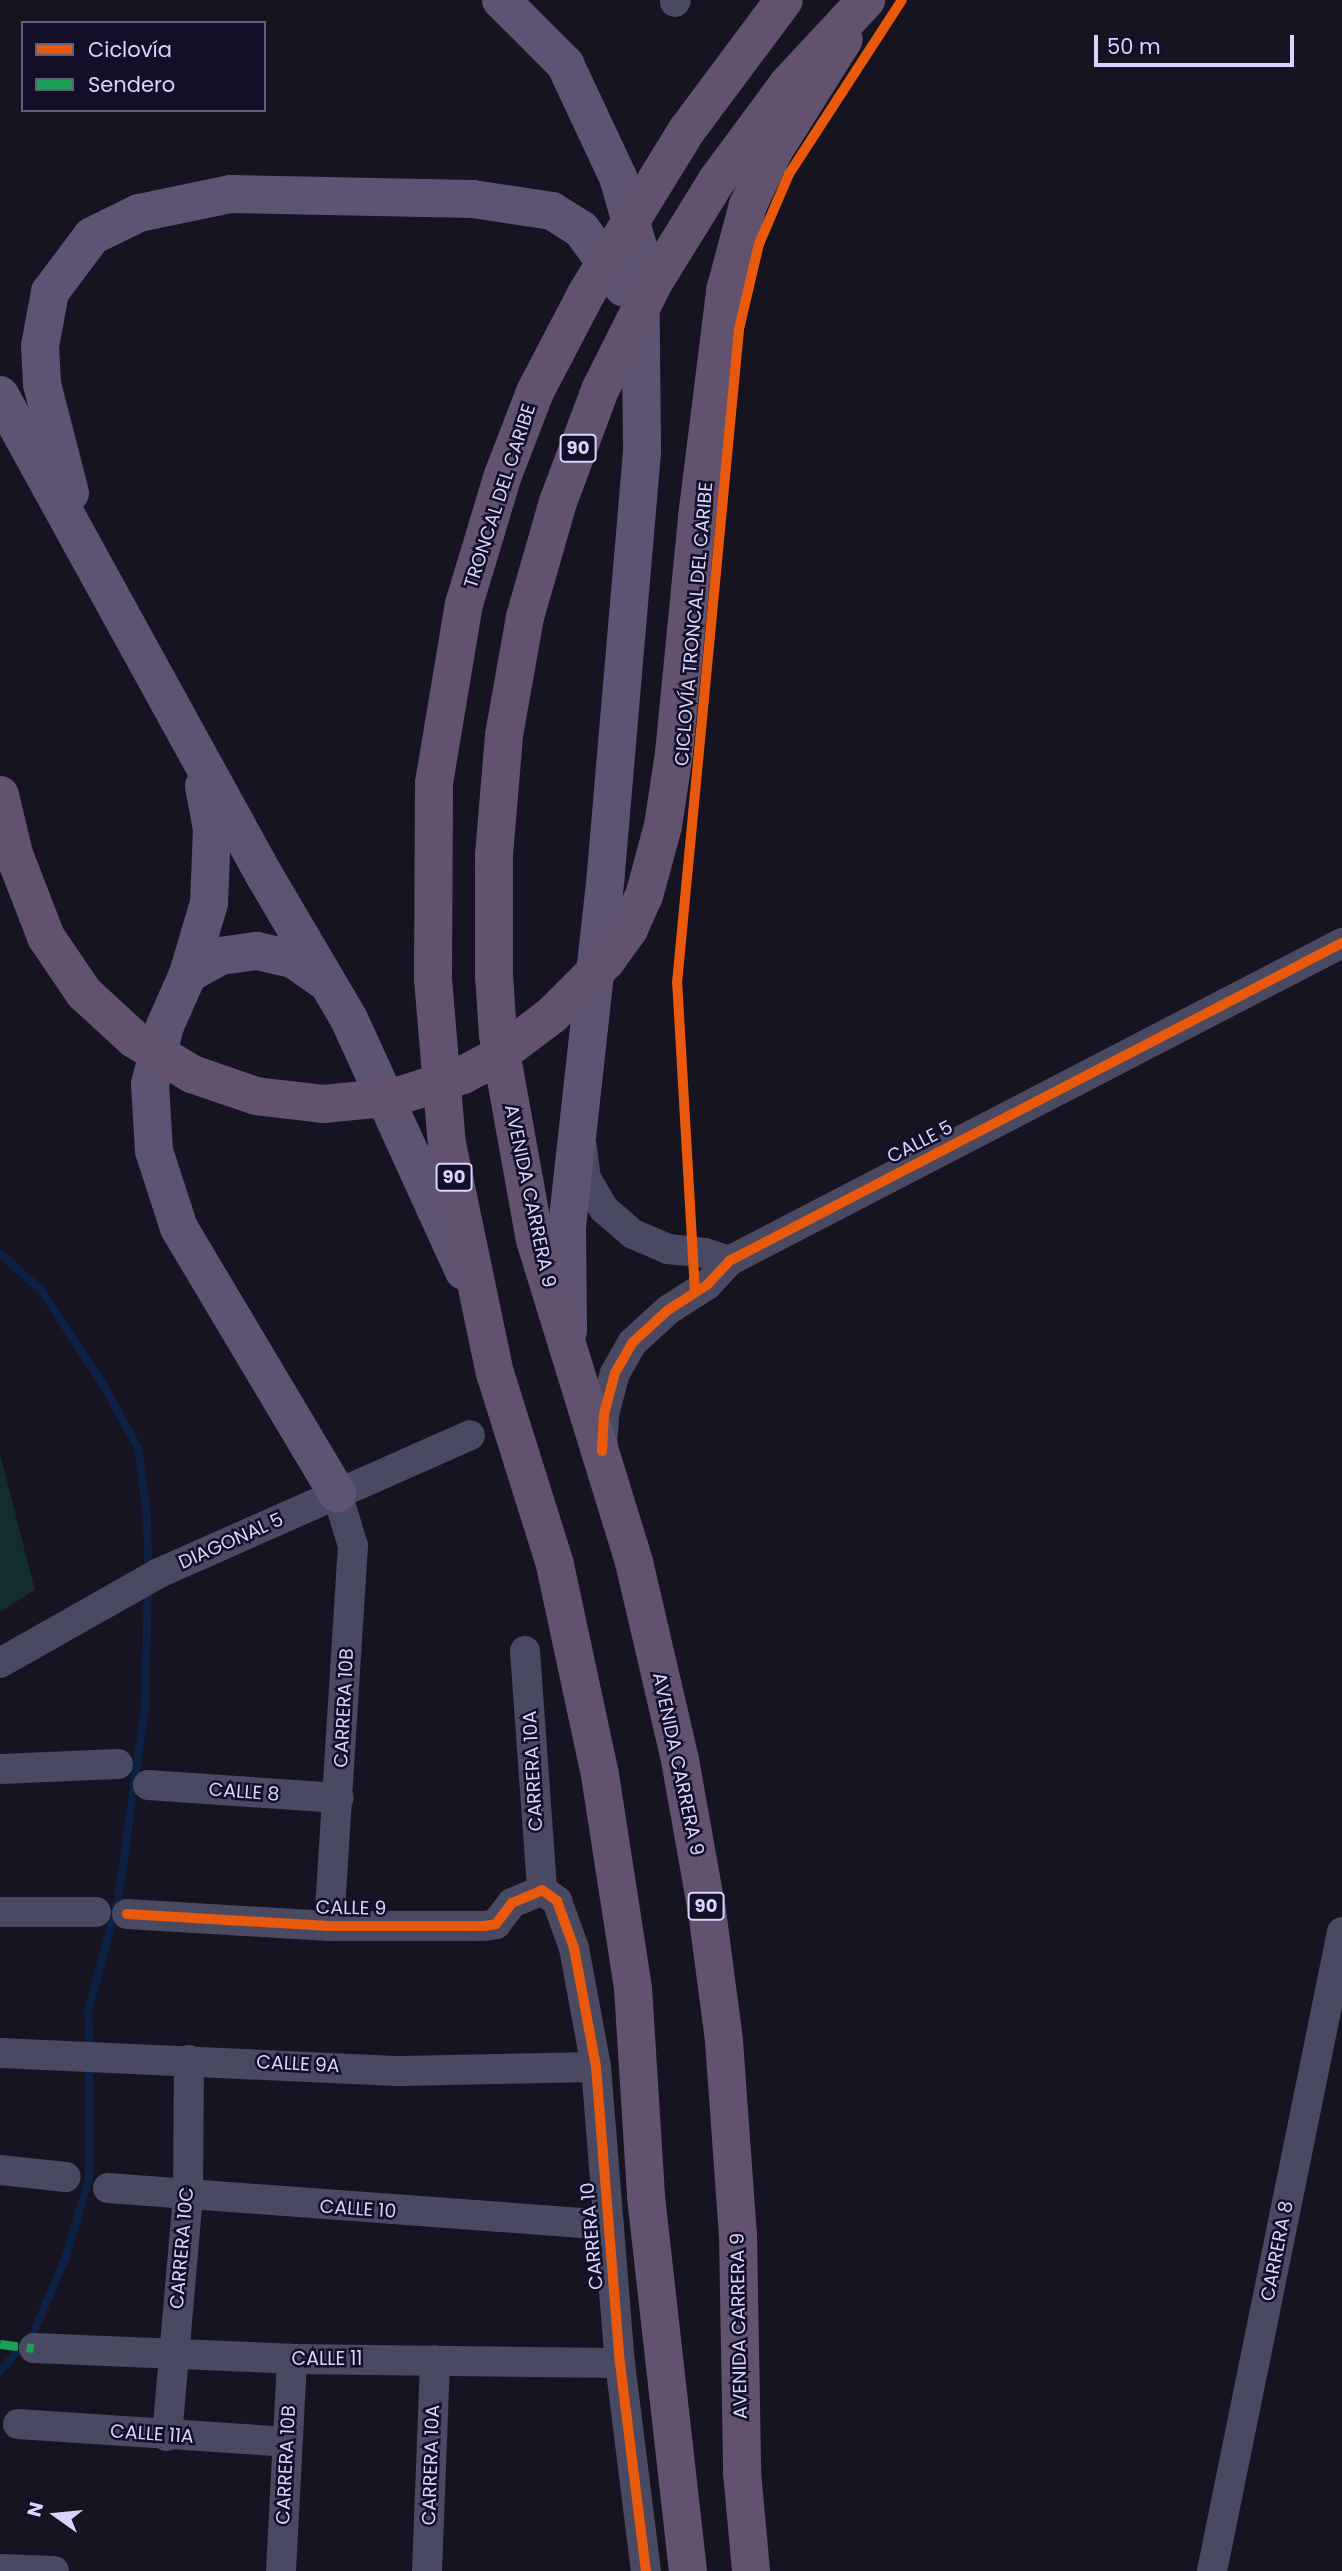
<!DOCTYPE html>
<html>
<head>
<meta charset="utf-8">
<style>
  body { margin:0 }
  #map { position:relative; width:1342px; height:2571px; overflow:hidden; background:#161421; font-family:Poppins,sans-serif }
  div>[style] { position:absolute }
  .green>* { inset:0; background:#132c2d }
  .stream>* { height:8px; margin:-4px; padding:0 4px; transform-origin:4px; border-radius:4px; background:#0d2144 }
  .minor>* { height:30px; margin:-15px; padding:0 15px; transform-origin:15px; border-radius:15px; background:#4a4962 }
  .primary>* { height:38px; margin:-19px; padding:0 19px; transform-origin:19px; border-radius:19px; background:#5e5373 }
  .trunk>* { height:38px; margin:-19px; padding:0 19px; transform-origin:19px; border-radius:19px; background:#62526e }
  .trunk-bridge>* { height:38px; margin:-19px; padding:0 19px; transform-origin:19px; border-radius:19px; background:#62526e }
  .quiet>* { height:9px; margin-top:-4.5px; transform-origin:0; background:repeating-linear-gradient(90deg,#1a9f57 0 18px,transparent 0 27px) }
  .cycleway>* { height:10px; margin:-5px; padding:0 5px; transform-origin:5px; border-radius:5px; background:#e8590c }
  span { translate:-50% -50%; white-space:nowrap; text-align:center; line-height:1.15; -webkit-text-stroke:5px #130f26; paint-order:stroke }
  .shield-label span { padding:2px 5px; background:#130f26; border:2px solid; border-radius:5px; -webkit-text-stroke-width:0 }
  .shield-label { font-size:18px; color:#d9d4ff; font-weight:700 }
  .street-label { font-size:19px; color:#d9d4ff }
  .legend { position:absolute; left:21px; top:21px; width:245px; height:91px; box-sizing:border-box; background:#130f26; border:2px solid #625e7d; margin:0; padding:9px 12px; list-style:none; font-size:21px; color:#d9d4ff }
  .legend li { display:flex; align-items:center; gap:14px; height:35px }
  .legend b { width:35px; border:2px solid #625e7d }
  .north { position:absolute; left:21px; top:2480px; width:70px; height:70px; -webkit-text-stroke:5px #130f26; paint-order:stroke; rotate:285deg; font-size:19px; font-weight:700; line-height:28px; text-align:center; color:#d9d4ff }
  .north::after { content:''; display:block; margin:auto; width:24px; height:32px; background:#d9d4ff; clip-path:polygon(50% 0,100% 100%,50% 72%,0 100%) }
  .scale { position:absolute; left:1094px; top:35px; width:200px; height:32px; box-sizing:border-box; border:4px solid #d9d4ff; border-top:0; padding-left:9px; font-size:21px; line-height:24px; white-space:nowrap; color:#d9d4ff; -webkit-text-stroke:5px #130f26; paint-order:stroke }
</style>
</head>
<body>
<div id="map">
  <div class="green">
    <div style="clip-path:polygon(0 1454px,35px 1590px,0 1612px)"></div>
  </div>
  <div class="stream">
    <div style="left:0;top:1253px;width:57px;rotate:42.1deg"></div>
    <div style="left:42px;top:1291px;width:113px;rotate:56.9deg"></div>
    <div style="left:104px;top:1386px;width:71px;rotate:61.3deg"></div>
    <div style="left:138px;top:1448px;width:69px;rotate:82.5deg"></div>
    <div style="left:147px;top:1516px;width:54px;rotate:88.9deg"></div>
    <div style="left:89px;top:2051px;width:39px;rotate:-91deg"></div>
    <div style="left:88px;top:2012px;width:116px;rotate:-75deg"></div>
    <div style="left:118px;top:1900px;width:195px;rotate:-82deg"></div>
    <div style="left:145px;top:1707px;width:120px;rotate:-88.6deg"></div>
    <div style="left:0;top:2371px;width:50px;rotate:-48.3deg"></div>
    <div style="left:33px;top:2334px;width:82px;rotate:-66.9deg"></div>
    <div style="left:65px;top:2259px;width:84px;rotate:-73.3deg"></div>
    <div style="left:89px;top:2179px;width:115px;rotate:-90deg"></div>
  </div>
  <div class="minor">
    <div style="left:675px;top:2px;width:2px;rotate:-63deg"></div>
    <div style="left:582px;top:1147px;width:31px;rotate:83deg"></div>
    <div style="left:586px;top:1178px;width:36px;rotate:60deg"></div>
    <div style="left:604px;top:1209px;width:38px;rotate:41deg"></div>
    <div style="left:633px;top:1234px;width:38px;rotate:23deg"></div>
    <div style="left:668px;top:1249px;width:37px;rotate:6deg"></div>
    <div style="left:705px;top:1253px;width:25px;rotate:18deg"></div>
    <div style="left:602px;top:1446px;width:32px;rotate:-86deg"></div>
    <div style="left:604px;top:1414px;width:42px;rotate:-75deg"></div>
    <div style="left:615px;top:1373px;width:34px;rotate:-60deg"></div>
    <div style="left:632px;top:1343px;width:49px;rotate:-42.5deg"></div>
    <div style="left:668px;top:1310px;width:46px;rotate:-32.7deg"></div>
    <div style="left:707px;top:1285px;width:33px;rotate:-47deg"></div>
    <div style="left:729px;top:1261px;width:691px;rotate:-27.42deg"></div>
    <div style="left:525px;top:1651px;width:240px;rotate:85.9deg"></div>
    <div style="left:0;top:1663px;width:183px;rotate:-29.5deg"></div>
    <div style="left:159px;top:1573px;width:340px;rotate:-23.9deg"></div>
    <div style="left:0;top:1769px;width:118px;rotate:-2.4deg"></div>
    <div style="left:148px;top:1785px;width:191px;rotate:3.9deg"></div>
    <div style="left:0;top:1912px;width:96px"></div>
    <div style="left:127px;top:1914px;width:202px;rotate:3.4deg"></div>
    <div style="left:329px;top:1926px;width:155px"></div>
    <div style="left:484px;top:1926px;width:12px;rotate:-9deg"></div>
    <div style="left:496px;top:1924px;width:26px;rotate:-53deg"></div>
    <div style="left:512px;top:1903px;width:33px;rotate:-23deg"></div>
    <div style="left:542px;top:1890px;width:19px;rotate:36deg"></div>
    <div style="left:557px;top:1901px;width:50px;rotate:70.1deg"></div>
    <div style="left:574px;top:1948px;width:121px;rotate:79.5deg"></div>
    <div style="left:596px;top:2067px;width:297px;rotate:85.4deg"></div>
    <div style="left:620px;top:2363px;width:210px;rotate:82.9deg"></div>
    <div style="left:329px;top:1926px;width:381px;rotate:-86.4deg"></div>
    <div style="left:353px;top:1546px;width:55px;rotate:-106.8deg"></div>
    <div style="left:0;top:2053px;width:401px;rotate:2.6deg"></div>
    <div style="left:401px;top:2071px;width:195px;rotate:-1.2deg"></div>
    <div style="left:0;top:2170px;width:66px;rotate:6.1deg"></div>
    <div style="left:108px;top:2188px;width:502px;rotate:4.22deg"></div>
    <div style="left:34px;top:2348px;width:258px;rotate:2.4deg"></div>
    <div style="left:292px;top:2359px;width:328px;rotate:0.7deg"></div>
    <div style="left:18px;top:2424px;width:270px;rotate:3.8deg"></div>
    <div style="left:167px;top:2436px;width:240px;rotate:-85deg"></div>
    <div style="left:188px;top:2197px;width:137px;rotate:-89.6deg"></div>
    <div style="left:0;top:2569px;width:54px;rotate:2.1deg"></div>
    <div style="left:281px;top:2571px;width:212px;rotate:-87deg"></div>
    <div style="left:427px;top:2571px;width:211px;rotate:-87.8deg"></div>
    <div style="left:1212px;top:2571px;width:652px;rotate:-78.5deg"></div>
  </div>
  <div class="primary">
    <div style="left:501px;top:0;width:91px;rotate:45deg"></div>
    <div style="left:565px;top:64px;width:125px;rotate:64.9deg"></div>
    <div style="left:618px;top:177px;width:79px;rotate:73.9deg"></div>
    <div style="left:640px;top:253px;width:199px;rotate:89.4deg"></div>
    <div style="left:642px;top:452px;width:424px;rotate:94.9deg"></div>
    <div style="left:606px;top:874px;width:357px;rotate:96.3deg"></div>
    <div style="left:567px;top:1229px;width:102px;rotate:89.4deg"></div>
    <div style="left:0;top:395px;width:546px;rotate:61.18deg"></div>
    <div style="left:263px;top:873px;width:169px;rotate:59.5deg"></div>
    <div style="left:349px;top:1019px;width:277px;rotate:65.5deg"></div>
    <div style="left:70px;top:493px;width:113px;rotate:-104.4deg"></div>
    <div style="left:42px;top:384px;width:38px;rotate:-93deg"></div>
    <div style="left:40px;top:346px;width:55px;rotate:-79.5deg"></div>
    <div style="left:50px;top:292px;width:70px;rotate:-53.1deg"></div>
    <div style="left:92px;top:236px;width:52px;rotate:-26.1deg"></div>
    <div style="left:139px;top:213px;width:94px;rotate:-11.7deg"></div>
    <div style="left:231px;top:194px;width:242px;rotate:1.2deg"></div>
    <div style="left:473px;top:199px;width:80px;rotate:8.6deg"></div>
    <div style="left:552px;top:211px;width:34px;rotate:32deg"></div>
    <div style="left:581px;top:229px;width:72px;rotate:54.1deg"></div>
    <div style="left:204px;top:786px;width:44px;rotate:79.5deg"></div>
    <div style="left:212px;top:829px;width:74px;rotate:92.3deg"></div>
    <div style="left:209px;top:903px;width:74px;rotate:106.5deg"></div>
    <div style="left:188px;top:974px;width:57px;rotate:113.9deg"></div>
    <div style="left:165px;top:1026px;width:60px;rotate:104.5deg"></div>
    <div style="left:150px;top:1084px;width:67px;rotate:86.6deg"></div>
    <div style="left:154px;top:1151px;width:81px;rotate:72deg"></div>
    <div style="left:179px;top:1228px;width:309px;rotate:59.2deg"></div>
    <div style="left:188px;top:974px;width:37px;rotate:-29deg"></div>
    <div style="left:220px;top:956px;width:37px;rotate:-8deg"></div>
    <div style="left:257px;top:951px;width:37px;rotate:13deg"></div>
    <div style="left:293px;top:959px;width:37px;rotate:35deg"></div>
  </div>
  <div class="trunk">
    <div style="left:697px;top:517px;width:228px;rotate:-82.9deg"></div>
    <div style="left:725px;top:291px;width:89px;rotate:-75deg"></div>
    <div style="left:748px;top:205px;width:59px;rotate:-64.7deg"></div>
    <div style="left:773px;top:152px;width:133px;rotate:-57.9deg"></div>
    <div style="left:0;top:795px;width:61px;rotate:76.7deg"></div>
    <div style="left:14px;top:854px;width:89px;rotate:68.9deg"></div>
    <div style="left:494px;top:975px;width:60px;rotate:86.2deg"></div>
    <div style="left:498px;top:1035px;width:208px;rotate:79.8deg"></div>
    <div style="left:535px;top:1240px;width:337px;rotate:72.9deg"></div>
    <div style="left:634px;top:1562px;width:203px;rotate:76.9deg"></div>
    <div style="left:680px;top:1760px;width:153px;rotate:79.9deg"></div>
    <div style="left:707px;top:1911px;width:131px;rotate:82.5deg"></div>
    <div style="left:724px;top:2041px;width:194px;rotate:85.9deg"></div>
    <div style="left:738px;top:2234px;width:238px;rotate:89deg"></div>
    <div style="left:742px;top:2472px;width:99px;rotate:84.8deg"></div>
    <div style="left:433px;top:979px;width:166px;rotate:85.2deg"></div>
    <div style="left:447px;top:1144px;width:234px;rotate:78.2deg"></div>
    <div style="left:495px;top:1373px;width:201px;rotate:72.6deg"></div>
    <div style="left:555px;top:1565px;width:215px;rotate:77.9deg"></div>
    <div style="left:600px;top:1775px;width:216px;rotate:81.2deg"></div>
    <div style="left:633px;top:1988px;width:209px;rotate:86.4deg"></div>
    <div style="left:646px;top:2197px;width:376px;rotate:83.6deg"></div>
  </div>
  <div class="trunk-bridge">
    <div style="left:46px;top:937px;width:68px;rotate:55.8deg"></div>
    <div style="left:84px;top:993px;width:68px;rotate:42.6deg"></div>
    <div style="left:134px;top:1039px;width:68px;rotate:31.1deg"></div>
    <div style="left:192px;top:1074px;width:68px;rotate:19deg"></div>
    <div style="left:256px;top:1096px;width:67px;rotate:6.8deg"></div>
    <div style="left:323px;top:1104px;width:72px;rotate:-5.6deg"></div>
    <div style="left:395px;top:1097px;width:71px;rotate:-17.9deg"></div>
    <div style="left:463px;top:1075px;width:36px;rotate:-28deg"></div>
    <div style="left:495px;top:1058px;width:71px;rotate:-37deg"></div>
    <div style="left:552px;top:1015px;width:76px;rotate:-45deg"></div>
    <div style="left:606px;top:961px;width:39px;rotate:-54deg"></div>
    <div style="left:629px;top:929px;width:36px;rotate:-66deg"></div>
    <div style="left:644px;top:896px;width:73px;rotate:-74.8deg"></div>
    <div style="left:663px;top:826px;width:74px;rotate:-81.4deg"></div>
    <div style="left:674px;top:753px;width:237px;rotate:-84.4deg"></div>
    <div style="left:494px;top:975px;width:120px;rotate:-90deg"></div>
    <div style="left:494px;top:855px;width:120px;rotate:-85.2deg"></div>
    <div style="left:504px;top:735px;width:120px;rotate:-79.9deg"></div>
    <div style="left:525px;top:617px;width:120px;rotate:-74deg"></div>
    <div style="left:558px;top:502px;width:120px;rotate:-69.4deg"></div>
    <div style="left:600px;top:390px;width:121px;rotate:-63.4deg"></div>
    <div style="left:654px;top:282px;width:120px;rotate:-58.3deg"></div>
    <div style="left:717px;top:180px;width:119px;rotate:-53.5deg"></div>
    <div style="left:788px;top:84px;width:115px;rotate:-47.1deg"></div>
    <div style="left:433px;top:979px;width:196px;rotate:-89.7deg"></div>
    <div style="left:434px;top:783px;width:181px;rotate:-80.5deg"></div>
    <div style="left:464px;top:604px;width:135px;rotate:-73.2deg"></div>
    <div style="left:503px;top:475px;width:89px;rotate:-68.9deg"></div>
    <div style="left:535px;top:392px;width:110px;rotate:-62.5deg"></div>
    <div style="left:586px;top:294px;width:193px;rotate:-58.4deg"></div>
    <div style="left:687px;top:130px;width:162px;rotate:-53.3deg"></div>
  </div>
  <div class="quiet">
    <div style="left:0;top:2344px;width:34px;rotate:7deg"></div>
  </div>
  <div class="cycleway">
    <div style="left:695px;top:1292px;width:310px;rotate:-93.3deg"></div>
    <div style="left:677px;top:983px;width:657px;rotate:-84.58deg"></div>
    <div style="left:739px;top:329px;width:87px;rotate:-76.8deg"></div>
    <div style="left:759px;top:244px;width:76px;rotate:-66.8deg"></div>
    <div style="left:789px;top:174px;width:207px;rotate:-57deg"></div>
    <div style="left:602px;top:1451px;width:37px;rotate:-87deg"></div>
    <div style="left:604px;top:1414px;width:42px;rotate:-75deg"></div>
    <div style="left:615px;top:1373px;width:34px;rotate:-60deg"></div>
    <div style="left:632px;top:1343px;width:49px;rotate:-42.5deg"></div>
    <div style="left:668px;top:1310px;width:46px;rotate:-32.7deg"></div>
    <div style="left:707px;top:1285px;width:33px;rotate:-47deg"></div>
    <div style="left:729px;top:1261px;width:691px;rotate:-27.42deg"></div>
    <div style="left:127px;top:1914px;width:202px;rotate:3.4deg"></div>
    <div style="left:329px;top:1926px;width:155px"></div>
    <div style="left:484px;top:1926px;width:12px;rotate:-9deg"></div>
    <div style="left:496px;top:1924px;width:26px;rotate:-53deg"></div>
    <div style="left:512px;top:1903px;width:33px;rotate:-23deg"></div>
    <div style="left:542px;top:1890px;width:19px;rotate:36deg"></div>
    <div style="left:557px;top:1901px;width:50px;rotate:70.1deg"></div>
    <div style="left:574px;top:1948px;width:121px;rotate:79.5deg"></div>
    <div style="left:596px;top:2067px;width:297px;rotate:85.4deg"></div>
    <div style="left:620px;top:2363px;width:210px;rotate:82.9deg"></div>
  </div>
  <div class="shield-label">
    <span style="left:578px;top:448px">90</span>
    <span style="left:454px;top:1177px">90</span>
    <span style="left:706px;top:1906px">90</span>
  </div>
  <div class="street-label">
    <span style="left:500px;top:496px;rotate:-72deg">TRONCAL DEL CARIBE</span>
    <span style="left:694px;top:624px;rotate:-85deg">CICLOVÍA TRONCAL DEL CARIBE</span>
    <span style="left:920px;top:1142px;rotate:-27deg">CALLE 5</span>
    <span style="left:530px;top:1196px;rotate:78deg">AVENIDA CARRERA 9</span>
    <span style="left:231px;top:1541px;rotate:-24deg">DIAGONAL 5</span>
    <span style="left:344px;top:1708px;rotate:-87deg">CARRERA 10B</span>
    <span style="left:678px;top:1764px;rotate:78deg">AVENIDA CARRERA 9</span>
    <span style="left:533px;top:1771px;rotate:-93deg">CARRERA 10A</span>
    <span style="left:244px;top:1792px;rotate:4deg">CALLE 8</span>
    <span style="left:351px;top:1908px;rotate:1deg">CALLE 9</span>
    <span style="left:298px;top:2064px;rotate:3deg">CALLE 9A</span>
    <span style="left:358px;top:2209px;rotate:4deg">CALLE 10</span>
    <span style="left:592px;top:2236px;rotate:-95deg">CARRERA 10</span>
    <span style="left:182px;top:2248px;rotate:-85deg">CARRERA 10C</span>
    <span style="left:1277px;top:2251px;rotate:-79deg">CARRERA 8</span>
    <span style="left:739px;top:2326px;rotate:-91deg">AVENIDA CARRERA 9</span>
    <span style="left:327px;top:2359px">CALLE 11</span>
    <span style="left:152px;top:2434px;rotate:4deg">CALLE 11A</span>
    <span style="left:286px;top:2465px;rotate:-87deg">CARRERA 10B</span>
    <span style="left:431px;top:2465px;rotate:-88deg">CARRERA 10A</span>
  </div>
  <ul class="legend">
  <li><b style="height:9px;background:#e8590c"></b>Ciclovía</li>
  <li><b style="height:9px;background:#1a9f57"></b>Sendero</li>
  </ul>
  <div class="north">N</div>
  <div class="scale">50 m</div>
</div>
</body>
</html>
